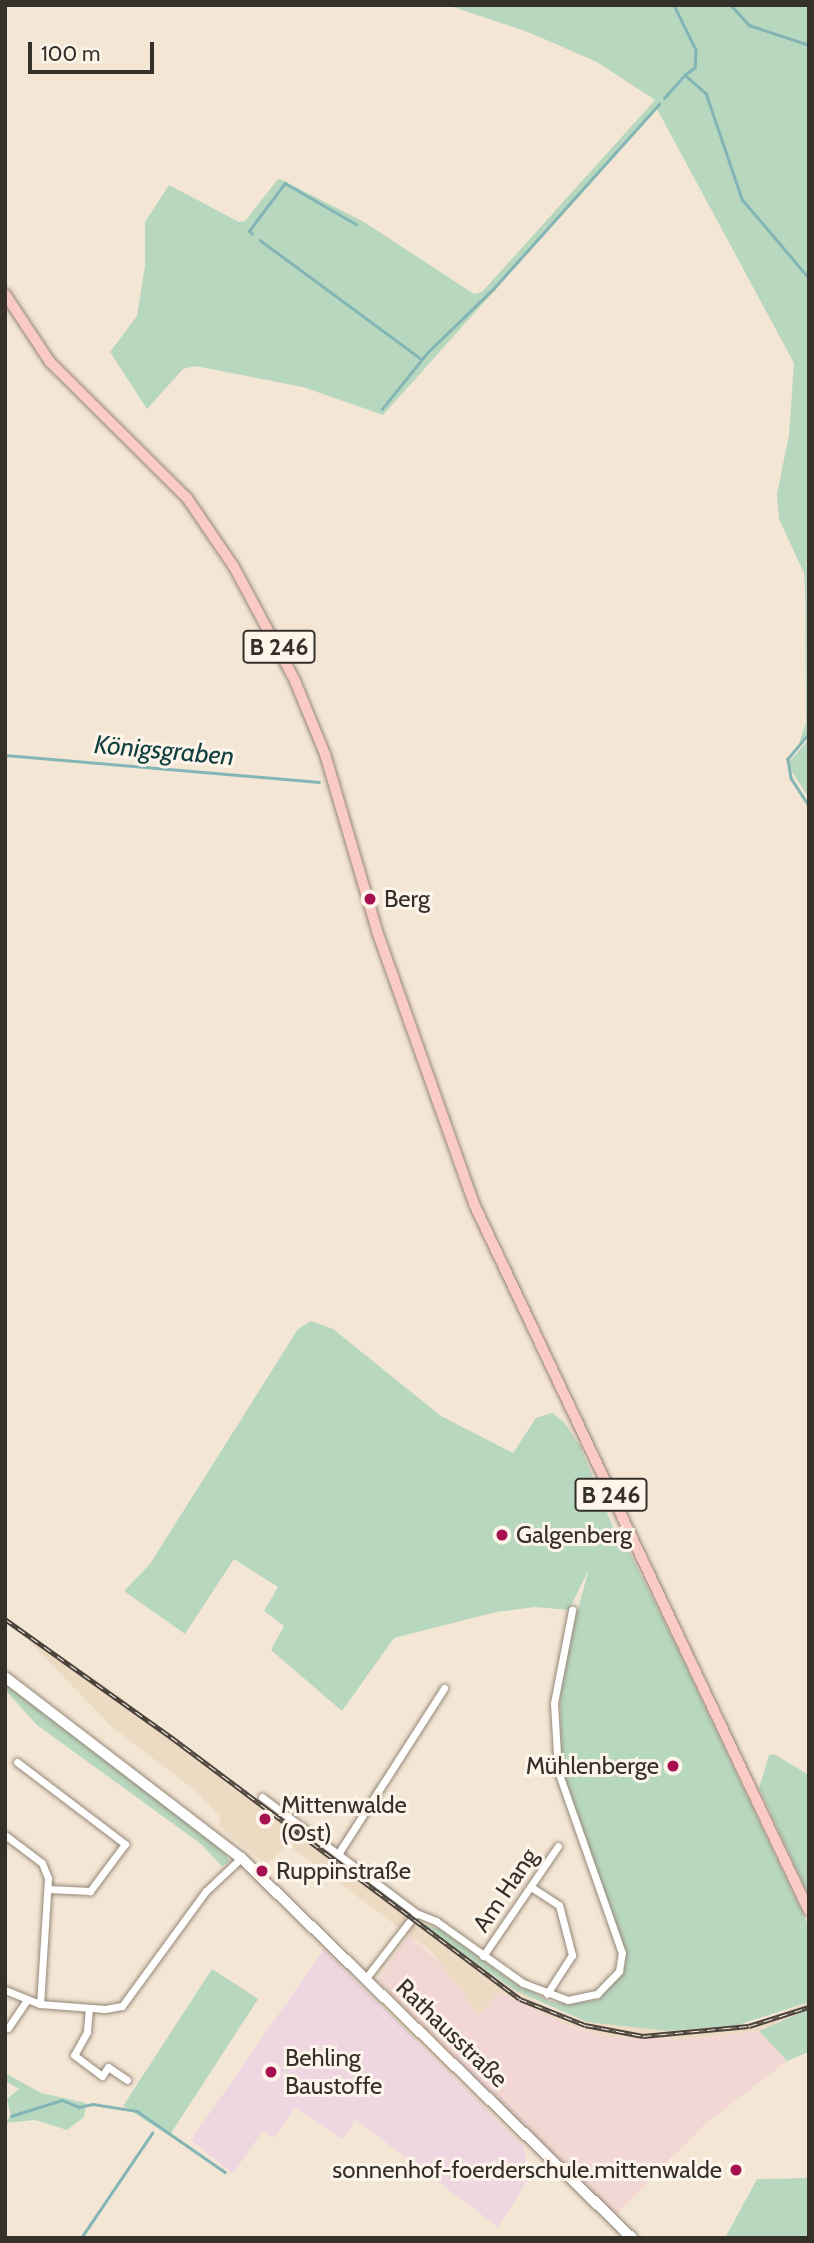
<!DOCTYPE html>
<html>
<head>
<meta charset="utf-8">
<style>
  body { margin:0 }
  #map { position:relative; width:814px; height:2243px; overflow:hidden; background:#f4e6d5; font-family:Cabin,sans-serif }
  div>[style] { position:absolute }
  .commercial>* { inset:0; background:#efd7e1 }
  .industrial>* { inset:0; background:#f2d7d4 }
  .built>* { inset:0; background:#eddac3 }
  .green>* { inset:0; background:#b8d7bf; transform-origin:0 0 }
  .stream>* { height:2.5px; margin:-1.25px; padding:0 1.25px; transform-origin:1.25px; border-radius:1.25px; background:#84b5b5 }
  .roads { filter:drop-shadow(0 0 2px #958778) drop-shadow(0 0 2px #958778) }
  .street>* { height:7px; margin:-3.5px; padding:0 3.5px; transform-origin:3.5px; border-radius:3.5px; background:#fff }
  .secondary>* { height:10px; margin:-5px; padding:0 5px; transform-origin:5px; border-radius:5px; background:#fff }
  .primary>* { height:10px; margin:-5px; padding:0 5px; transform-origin:5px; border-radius:5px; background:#facbc5 }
  .rail>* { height:5px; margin-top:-2.5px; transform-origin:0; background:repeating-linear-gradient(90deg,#fdf4ea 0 8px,#4b443c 0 16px); box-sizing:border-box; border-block:2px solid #4b443c }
  .dots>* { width:19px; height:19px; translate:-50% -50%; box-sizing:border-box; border:4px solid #fdf4ea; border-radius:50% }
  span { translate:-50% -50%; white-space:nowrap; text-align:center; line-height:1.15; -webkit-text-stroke:6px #fdf4ea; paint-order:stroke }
  .shield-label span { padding:2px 5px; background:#fdf4ea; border:2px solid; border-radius:5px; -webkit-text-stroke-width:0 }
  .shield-label { font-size:23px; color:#36302a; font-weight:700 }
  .poi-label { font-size:24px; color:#36302a }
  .left { translate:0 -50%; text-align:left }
  .right { translate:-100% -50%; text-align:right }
  .street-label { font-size:24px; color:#36302a }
  .water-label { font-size:26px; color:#114040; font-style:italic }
  .frame { position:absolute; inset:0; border:7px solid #36302a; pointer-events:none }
  .scale { position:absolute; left:28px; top:42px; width:126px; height:32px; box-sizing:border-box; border:4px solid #36302a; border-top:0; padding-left:9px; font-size:21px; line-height:24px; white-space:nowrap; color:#36302a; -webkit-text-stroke:5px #fdf4ea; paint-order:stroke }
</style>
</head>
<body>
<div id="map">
  <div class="commercial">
    <div style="clip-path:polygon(324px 1949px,524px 2147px,529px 2178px,498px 2227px,356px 2120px,342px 2139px,295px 2108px,274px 2138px,263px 2130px,233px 2174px,191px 2140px)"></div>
  </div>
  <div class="industrial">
    <div style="clip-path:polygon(409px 1935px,452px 1974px,605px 2036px,688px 2039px,759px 2031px,787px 2061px,705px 2124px,615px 2216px,378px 1981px)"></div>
  </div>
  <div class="built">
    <div style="clip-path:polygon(33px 1637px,118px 1695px,491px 1976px,543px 2005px,587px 2022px,667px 2031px,754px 2023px,809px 2002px,809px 2009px,759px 2031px,688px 2039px,605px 2036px,561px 2022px,499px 1992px,479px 2015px,432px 1952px,288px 1845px,266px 1865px,218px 1825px,221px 1818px,196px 1791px,113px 1728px,29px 1641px)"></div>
  </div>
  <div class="green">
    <div style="clip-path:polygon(447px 5px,809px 5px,809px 734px,798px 746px,806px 723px,805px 590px,804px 573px,779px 519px,777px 494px,789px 435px,794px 363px,657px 109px,383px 415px,303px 387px,195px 366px,183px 369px,147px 409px,110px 352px,137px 316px,145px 265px,145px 222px,169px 185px,239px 222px,245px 221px,278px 179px,282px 180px,364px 222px,474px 294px,482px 292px,655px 100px,597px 62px,528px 32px)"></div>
    <div style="clip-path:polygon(809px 739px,809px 798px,790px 769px,790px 761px)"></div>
    <div style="clip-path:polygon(311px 1321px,333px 1329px,441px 1416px,513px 1453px,536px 1418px,552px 1413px,564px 1422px,580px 1446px,615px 1532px,623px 1539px,672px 1637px,809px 1927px,809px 2002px,738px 2025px,667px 2031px,587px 2022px,514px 1990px,420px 1923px,442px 1930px,506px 1977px,549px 2001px,568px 2004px,598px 2000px,626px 1966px,619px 1934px,561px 1772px,560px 1674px,589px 1569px,569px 1610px,535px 1607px,496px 1612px,394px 1638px,342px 1711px,271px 1650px,284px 1626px,264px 1611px,278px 1587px,234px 1559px,185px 1634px,124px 1591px,150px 1564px,298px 1329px)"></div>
    <div style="clip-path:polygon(5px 1683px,220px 1847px,230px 1862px,222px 1866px,201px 1844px,37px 1725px,5px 1690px)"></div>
    <div style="clip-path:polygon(774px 1754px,809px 1775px,809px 1896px,759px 1788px,769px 1755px)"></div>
    <div style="left:212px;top:1969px;width:55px;height:163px;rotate:33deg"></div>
    <div style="clip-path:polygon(809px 2009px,809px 2052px,787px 2061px,759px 2031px)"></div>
    <div style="clip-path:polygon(5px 2073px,41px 2093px,86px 2103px,84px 2117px,67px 2130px,35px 2120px,5px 2123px,11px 2116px,7px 2099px,19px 2089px,5px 2081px)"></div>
    <div style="clip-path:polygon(809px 2178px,809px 2238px,725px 2238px,757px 2179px)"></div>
  </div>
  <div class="stream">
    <div style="left:674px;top:5px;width:50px;rotate:63.9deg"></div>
    <div style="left:696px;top:50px;width:18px;rotate:93deg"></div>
    <div style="left:695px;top:68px;width:12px;rotate:145deg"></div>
    <div style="left:685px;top:75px;width:28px;rotate:41deg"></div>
    <div style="left:706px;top:93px;width:112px;rotate:71.2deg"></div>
    <div style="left:742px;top:199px;width:104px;rotate:49.7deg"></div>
    <div style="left:731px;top:5px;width:27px;rotate:48deg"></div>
    <div style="left:749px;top:25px;width:63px;rotate:18.4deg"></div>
    <div style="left:664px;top:98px;width:31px;rotate:-48deg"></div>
    <div style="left:252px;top:234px;width:4px;rotate:-135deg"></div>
    <div style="left:249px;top:231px;width:60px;rotate:-53.1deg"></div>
    <div style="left:285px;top:183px;width:82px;rotate:30deg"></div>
    <div style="left:260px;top:240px;width:199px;rotate:36.4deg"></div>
    <div style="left:382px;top:409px;width:72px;rotate:-51.2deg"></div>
    <div style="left:427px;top:353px;width:93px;rotate:-44.1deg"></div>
    <div style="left:494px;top:288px;width:247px;rotate:-48.1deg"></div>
    <div style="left:809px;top:734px;width:33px;rotate:130deg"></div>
    <div style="left:788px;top:759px;width:19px;rotate:81deg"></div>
    <div style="left:791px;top:778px;width:33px;rotate:57deg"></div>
    <div style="left:5px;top:755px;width:315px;rotate:4.9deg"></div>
    <div style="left:11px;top:2116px;width:53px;rotate:-17.4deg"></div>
    <div style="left:62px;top:2100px;width:18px;rotate:22deg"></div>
    <div style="left:79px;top:2107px;width:14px;rotate:-12deg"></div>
    <div style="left:93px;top:2104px;width:45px;rotate:9deg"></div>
    <div style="left:137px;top:2111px;width:107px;rotate:34.7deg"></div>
    <div style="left:81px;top:2238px;width:127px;rotate:-55.9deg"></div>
  </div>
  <div class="roads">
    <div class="street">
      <div style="left:17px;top:1762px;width:136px;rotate:37.2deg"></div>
      <div style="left:125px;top:1844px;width:59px;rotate:126.7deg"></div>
      <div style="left:90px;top:1891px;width:42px;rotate:-177.3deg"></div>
      <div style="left:262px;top:1797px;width:193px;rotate:37deg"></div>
      <div style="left:416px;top:1913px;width:22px;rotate:22deg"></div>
      <div style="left:436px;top:1921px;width:107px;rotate:35.5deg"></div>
      <div style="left:523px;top:1983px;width:48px;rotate:20.7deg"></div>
      <div style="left:568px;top:2000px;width:30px;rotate:-12deg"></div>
      <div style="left:597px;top:1994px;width:32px;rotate:-46deg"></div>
      <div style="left:619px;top:1971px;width:18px;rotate:-81deg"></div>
      <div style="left:622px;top:1953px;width:193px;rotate:-109.4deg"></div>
      <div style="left:558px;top:1771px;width:68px;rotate:-93.4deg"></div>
      <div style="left:554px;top:1703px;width:95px;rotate:-79deg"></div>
      <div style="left:5px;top:1835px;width:46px;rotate:37.1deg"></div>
      <div style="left:42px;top:1863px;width:16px;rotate:68deg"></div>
      <div style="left:48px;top:1878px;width:126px;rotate:93.6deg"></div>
      <div style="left:338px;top:1854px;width:197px;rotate:-57.4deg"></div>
      <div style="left:531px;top:1887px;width:33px;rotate:33deg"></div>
      <div style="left:559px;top:1905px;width:52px;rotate:75.4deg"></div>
      <div style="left:572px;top:1955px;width:46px;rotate:122.7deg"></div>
      <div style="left:483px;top:1956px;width:133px;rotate:-55.7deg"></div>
      <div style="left:366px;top:1978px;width:82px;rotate:-52.4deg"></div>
      <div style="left:5px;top:1990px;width:38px;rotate:22deg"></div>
      <div style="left:40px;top:2004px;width:65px;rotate:4.4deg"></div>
      <div style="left:105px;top:2009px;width:17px;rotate:-10deg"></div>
      <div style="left:122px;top:2006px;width:142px;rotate:-53.9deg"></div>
      <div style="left:206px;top:1891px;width:48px;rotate:-43.3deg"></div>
      <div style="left:89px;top:2008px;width:24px;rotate:95deg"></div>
      <div style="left:87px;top:2032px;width:26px;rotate:119deg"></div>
      <div style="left:74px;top:2055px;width:35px;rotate:37deg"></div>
      <div style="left:102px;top:2076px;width:11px;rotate:-56deg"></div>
      <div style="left:108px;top:2067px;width:23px;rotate:34deg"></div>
      <div style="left:8px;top:2028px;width:32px;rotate:-56deg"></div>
    </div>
    <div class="secondary">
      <div style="left:5px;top:1677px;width:297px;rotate:37.5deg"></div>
      <div style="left:241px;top:1858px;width:545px;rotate:44.18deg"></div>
    </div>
    <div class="primary">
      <div style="left:5px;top:294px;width:82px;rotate:56.5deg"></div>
      <div style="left:50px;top:362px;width:193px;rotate:44.8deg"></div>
      <div style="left:187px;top:498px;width:83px;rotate:55.7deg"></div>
      <div style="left:234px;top:567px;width:129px;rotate:61.8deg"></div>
      <div style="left:295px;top:681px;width:79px;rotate:67.7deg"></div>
      <div style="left:325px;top:754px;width:188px;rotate:73.6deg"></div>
      <div style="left:378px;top:934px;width:287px;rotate:70.4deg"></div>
      <div style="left:474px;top:1204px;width:782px;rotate:64.65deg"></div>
    </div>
  </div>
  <div class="rail">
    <div style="left:5px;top:1619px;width:204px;rotate:35.4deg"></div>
    <div style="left:171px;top:1737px;width:436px;rotate:36.9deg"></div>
    <div style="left:520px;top:1999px;width:70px;rotate:21.8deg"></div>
    <div style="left:585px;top:2025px;width:59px;rotate:10.7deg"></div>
    <div style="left:643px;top:2036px;width:106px;rotate:-5.4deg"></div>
    <div style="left:749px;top:2026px;width:63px;rotate:-17.6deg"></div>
  </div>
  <div class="dots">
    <div style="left:370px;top:899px;background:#a5114f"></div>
    <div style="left:502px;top:1535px;background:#a5114f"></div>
    <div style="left:673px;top:1766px;background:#a5114f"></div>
    <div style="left:265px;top:1819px;background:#a5114f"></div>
    <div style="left:262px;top:1871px;background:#a5114f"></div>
    <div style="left:271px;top:2072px;background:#a5114f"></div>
    <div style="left:736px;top:2170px;background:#a5114f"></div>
  </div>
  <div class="shield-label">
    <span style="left:279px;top:647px">B 246</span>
    <span style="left:611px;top:1495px">B 246</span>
  </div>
  <div class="poi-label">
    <span class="left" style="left:384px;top:899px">Berg</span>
    <span class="left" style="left:516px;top:1535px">Galgenberg</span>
    <span class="right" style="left:659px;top:1766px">Mühlenberge</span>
    <span class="left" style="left:281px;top:1819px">Mittenwalde<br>(Ost)</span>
    <span class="left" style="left:276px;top:1871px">Ruppinstraße</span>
    <span class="left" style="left:285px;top:2072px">Behling<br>Baustoffe</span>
    <span class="right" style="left:722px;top:2170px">sonnenhof-foerderschule.mittenwalde</span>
  </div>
  <div class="street-label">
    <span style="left:505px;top:1890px;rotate:-56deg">Am Hang</span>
    <span style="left:452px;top:2033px;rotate:44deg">Rathausstraße</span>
  </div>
  <div class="water-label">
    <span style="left:164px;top:751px;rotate:5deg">Königsgraben</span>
  </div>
  <div class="frame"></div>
  <div class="scale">100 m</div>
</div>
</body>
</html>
